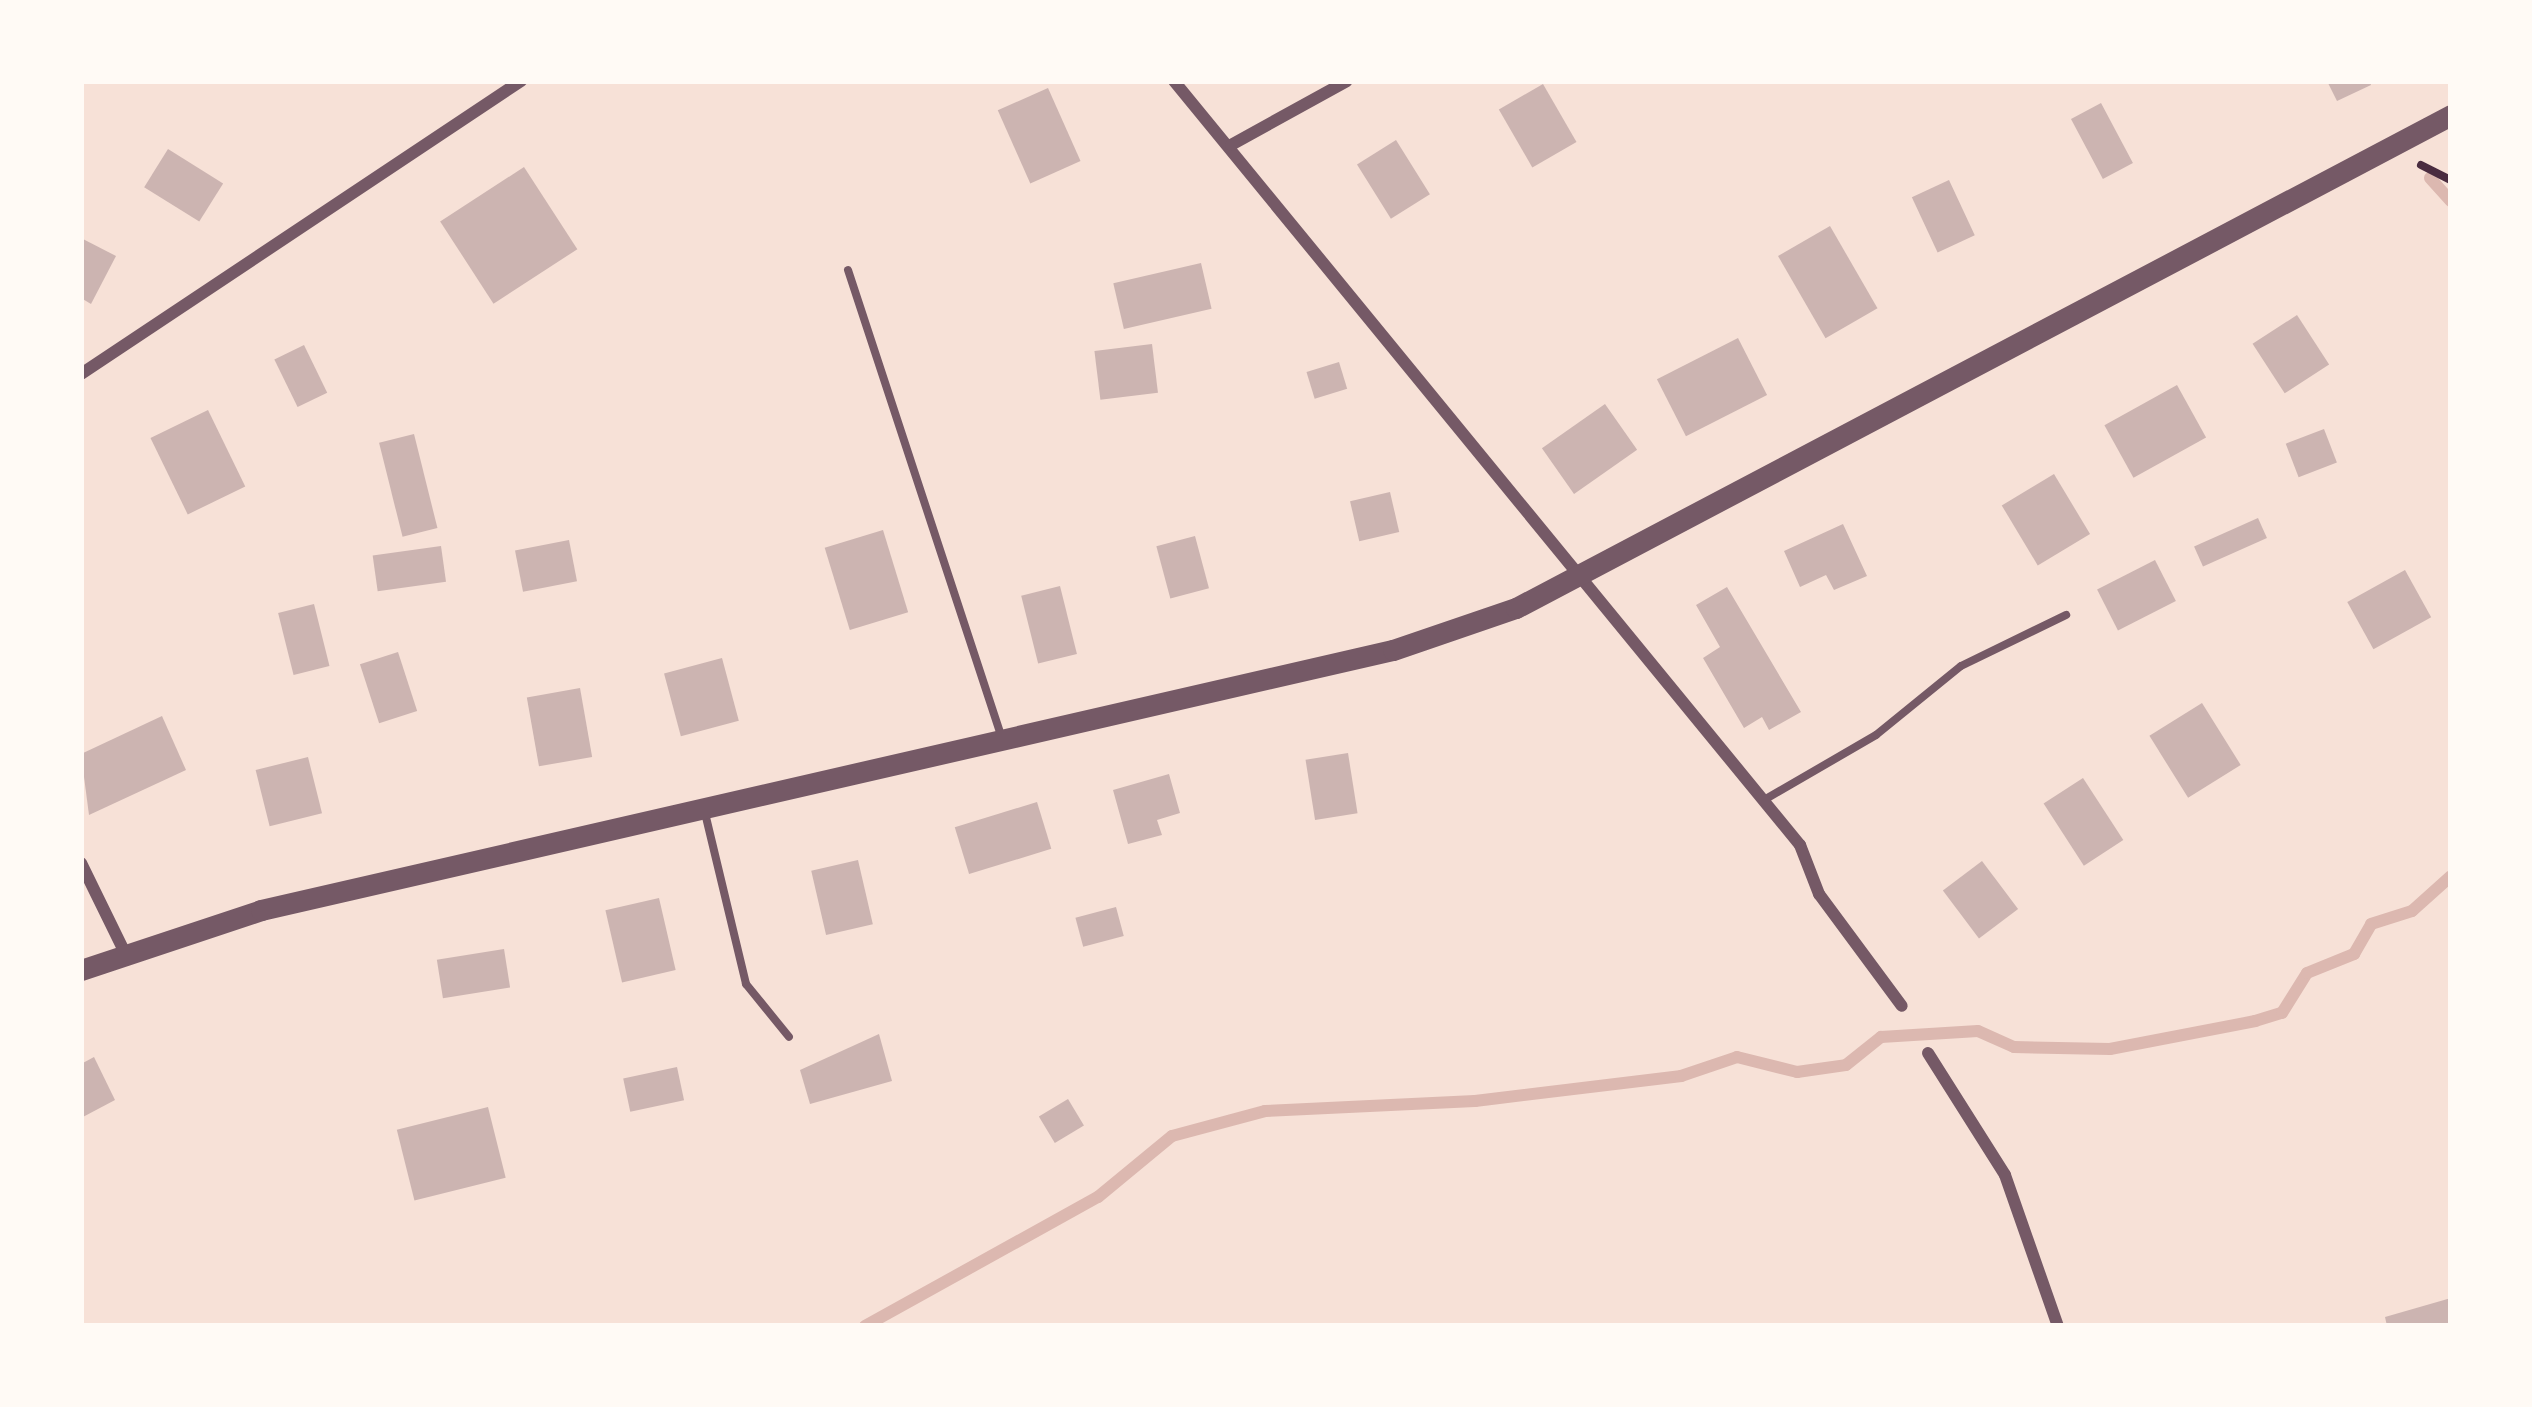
<!DOCTYPE html>
<html>
<head>
<meta charset="utf-8">
<style>
  body { margin:0 }
  #map { position:relative; width:2532px; height:1407px; overflow:hidden; background:#f7e1d7; font-family:"Libre Baskerville",serif }
  div>[style] { position:absolute }
  .stream>* { height:12px; margin:-6px; padding:0 6px; transform-origin:6px; border-radius:6px; background:#dcb8b0 }
  .building>* { inset:0; background:#ccb4b1; transform-origin:0 0 }
  .path>* { height:8px; margin:-4px; padding:0 4px; transform-origin:4px; border-radius:4px; background:#4a2c40 }
  .service>* { height:8px; margin:-4px; padding:0 4px; transform-origin:4px; border-radius:4px; background:#755966 }
  .minor>* { height:12px; margin:-6px; padding:0 6px; transform-origin:6px; border-radius:6px; background:#755966 }
  .tertiary>* { height:21px; margin:-10.5px; padding:0 10.5px; transform-origin:10.5px; border-radius:10.5px; background:#755966 }
  span { translate:-50% -50%; white-space:nowrap; text-align:center; line-height:1.15; -webkit-text-stroke:12px #fffaf5; paint-order:stroke }
  .frame { position:absolute; inset:0; border:84px solid #fffaf5; pointer-events:none }
</style>
</head>
<body>
<div id="map">
  <div class="stream">
    <div style="left:2430px;top:178px;width:31px;rotate:48deg"></div>
    <div style="left:865px;top:1326px;width:266px;rotate:-29deg"></div>
    <div style="left:1098px;top:1197px;width:96px;rotate:-39.5deg"></div>
    <div style="left:1172px;top:1136px;width:96px;rotate:-15deg"></div>
    <div style="left:1265px;top:1111px;width:210px;rotate:-2.7deg"></div>
    <div style="left:1475px;top:1101px;width:208px;rotate:-6.9deg"></div>
    <div style="left:1681px;top:1076px;width:59px;rotate:-18.7deg"></div>
    <div style="left:1737px;top:1057px;width:62px;rotate:14deg"></div>
    <div style="left:1797px;top:1072px;width:49px;rotate:-8.1deg"></div>
    <div style="left:1846px;top:1065px;width:45px;rotate:-38.7deg"></div>
    <div style="left:1881px;top:1037px;width:97px;rotate:-3.5deg"></div>
    <div style="left:1978px;top:1031px;width:39px;rotate:24deg"></div>
    <div style="left:2014px;top:1047px;width:96px;rotate:1.2deg"></div>
    <div style="left:2110px;top:1049px;width:148px;rotate:-10.9deg"></div>
    <div style="left:2255px;top:1021px;width:28px;rotate:-17deg"></div>
    <div style="left:2282px;top:1013px;width:47px;rotate:-58deg"></div>
    <div style="left:2307px;top:973px;width:51px;rotate:-22deg"></div>
    <div style="left:2354px;top:954px;width:34px;rotate:-60deg"></div>
    <div style="left:2371px;top:924px;width:43px;rotate:-17.6deg"></div>
    <div style="left:2412px;top:911px;width:52px;rotate:-41.9deg"></div>
  </div>
  <div class="building">
    <div style="clip-path:polygon(2327px 81px,2370px 81px,2371px 85px,2337px 101px)"></div>
    <div style="left:1543px;top:84px;width:67px;height:51px;rotate:60deg"></div>
    <div style="left:1048px;top:88px;width:80px;height:55px;rotate:66deg"></div>
    <div style="left:2101px;top:103px;width:68px;height:34px;rotate:62deg"></div>
    <div style="left:1396px;top:140px;width:64px;height:46px;rotate:58deg"></div>
    <div style="left:168px;top:149px;width:65px;height:45px;rotate:32deg"></div>
    <div style="left:524px;top:167px;width:98px;height:100px;rotate:57deg"></div>
    <div style="left:1949px;top:180px;width:61px;height:41px;rotate:65deg"></div>
    <div style="left:1830px;top:226px;width:95px;height:60px;rotate:60deg"></div>
    <div style="clip-path:polygon(81px 238px,116px 256px,91px 304px,81px 298px)"></div>
    <div style="left:1201px;top:263px;width:47px;height:90px;rotate:77deg"></div>
    <div style="left:2297px;top:315px;width:59px;height:53px;rotate:57deg"></div>
    <div style="left:1738px;top:338px;width:64px;height:91px;rotate:63deg"></div>
    <div style="left:1152px;top:344px;width:49px;height:58px;rotate:83deg"></div>
    <div style="left:304px;top:345px;width:53px;height:33px;rotate:64deg"></div>
    <div style="left:1339px;top:362px;width:28px;height:34px;rotate:73deg"></div>
    <div style="left:2177px;top:385px;width:60px;height:83px;rotate:61deg"></div>
    <div style="left:1605px;top:404px;width:56px;height:77px;rotate:55deg"></div>
    <div style="left:208px;top:410px;width:85px;height:64px;rotate:64deg"></div>
    <div style="left:2324px;top:429px;width:36px;height:41px;rotate:69deg"></div>
    <div style="left:414px;top:434px;width:97px;height:36px;rotate:76deg"></div>
    <div style="left:2054px;top:474px;width:70px;height:61px;rotate:59deg"></div>
    <div style="left:1390px;top:492px;width:41px;height:41px;rotate:77deg"></div>
    <div style="left:2258px;top:518px;width:22px;height:70px;rotate:66deg"></div>
    <div style="clip-path:polygon(1843px 524px,1867px 576px,1834px 590px,1826px 575px,1800px 587px,1784px 551px)"></div>
    <div style="left:883px;top:530px;width:86px;height:61px;rotate:73deg"></div>
    <div style="left:1195px;top:536px;width:54px;height:40px;rotate:75deg"></div>
    <div style="left:569px;top:540px;width:42px;height:55px;rotate:79deg"></div>
    <div style="left:441px;top:546px;width:36px;height:69px;rotate:82deg"></div>
    <div style="left:2155px;top:560px;width:46px;height:65px;rotate:63deg"></div>
    <div style="left:2405px;top:570px;width:54px;height:66px;rotate:61deg"></div>
    <div style="left:1060px;top:586px;width:70px;height:40px;rotate:76deg"></div>
    <div style="clip-path:polygon(1727px 587px,1801px 712px,1769px 730px,1762px 717px,1744px 728px,1703px 658px,1720px 647px,1696px 605px)"></div>
    <div style="left:314px;top:604px;width:64px;height:37px;rotate:76deg"></div>
    <div style="left:398px;top:652px;width:62px;height:40px;rotate:72deg"></div>
    <div style="left:722px;top:658px;width:65px;height:60px;rotate:75deg"></div>
    <div style="left:580px;top:688px;width:70px;height:54px;rotate:80deg"></div>
    <div style="left:2202px;top:703px;width:73px;height:62px;rotate:58deg"></div>
    <div style="clip-path:polygon(162px 716px,186px 770px,89px 815px,81px 754px)"></div>
    <div style="left:1348px;top:753px;width:61px;height:43px;rotate:81deg"></div>
    <div style="left:308px;top:757px;width:58px;height:54px;rotate:76deg"></div>
    <div style="clip-path:polygon(1169px 774px,1180px 813px,1157px 820px,1162px 835px,1128px 844px,1113px 790px)"></div>
    <div style="left:2083px;top:778px;width:74px;height:47px;rotate:57deg"></div>
    <div style="left:1037px;top:802px;width:49px;height:86px;rotate:73deg"></div>
    <div style="left:858px;top:860px;width:66px;height:48px;rotate:77deg"></div>
    <div style="left:1982px;top:861px;width:60px;height:49px;rotate:53deg"></div>
    <div style="left:659px;top:898px;width:74px;height:55px;rotate:77deg"></div>
    <div style="left:1116px;top:907px;width:30px;height:42px;rotate:75deg"></div>
    <div style="left:504px;top:949px;width:39px;height:68px;rotate:81deg"></div>
    <div style="clip-path:polygon(879px 1034px,892px 1081px,810px 1104px,800px 1070px)"></div>
    <div style="clip-path:polygon(94px 1057px,115px 1100px,81px 1118px,81px 1064px)"></div>
    <div style="left:677px;top:1067px;width:34px;height:55px;rotate:78deg"></div>
    <div style="left:1068px;top:1099px;width:31px;height:34px;rotate:59deg"></div>
    <div style="left:488px;top:1107px;width:73px;height:94px;rotate:76deg"></div>
    <div style="clip-path:polygon(2451px 1298px,2451px 1326px,2387px 1326px,2385px 1317px)"></div>
  </div>
  <div class="path">
    <div style="left:2421px;top:165px;width:34px;rotate:27deg"></div>
  </div>
  <div class="service">
    <div style="left:848px;top:270px;width:489px;rotate:71.8deg"></div>
    <div style="left:1764px;top:800px;width:129px;rotate:-30.1deg"></div>
    <div style="left:1876px;top:735px;width:109px;rotate:-39.1deg"></div>
    <div style="left:1961px;top:666px;width:117px;rotate:-25.9deg"></div>
    <div style="left:705px;top:813px;width:176px;rotate:76.5deg"></div>
    <div style="left:746px;top:984px;width:68px;rotate:50.9deg"></div>
  </div>
  <div class="minor">
    <div style="left:1174px;top:81px;width:988px;rotate:50.67deg"></div>
    <div style="left:1800px;top:845px;width:53px;rotate:68.8deg"></div>
    <div style="left:1819px;top:894px;width:139px;rotate:53.5deg"></div>
    <div style="left:1231px;top:145px;width:132px;rotate:-28.9deg"></div>
    <div style="left:81px;top:374px;width:529px;rotate:-33.66deg"></div>
    <div style="left:81px;top:863px;width:100px;rotate:63.9deg"></div>
    <div style="left:1928px;top:1053px;width:144px;rotate:57.7deg"></div>
    <div style="left:2005px;top:1175px;width:160px;rotate:70.7deg"></div>
  </div>
  <div class="tertiary">
    <div style="left:81px;top:970px;width:190px;rotate:-18.4deg"></div>
    <div style="left:261px;top:910px;width:1161px;rotate:-12.94deg"></div>
    <div style="left:1393px;top:650px;width:130px;rotate:-18.9deg"></div>
    <div style="left:1516px;top:608px;width:1057px;rotate:-27.8deg"></div>
  </div>
  <div class="frame"></div>
</div>
</body>
</html>
